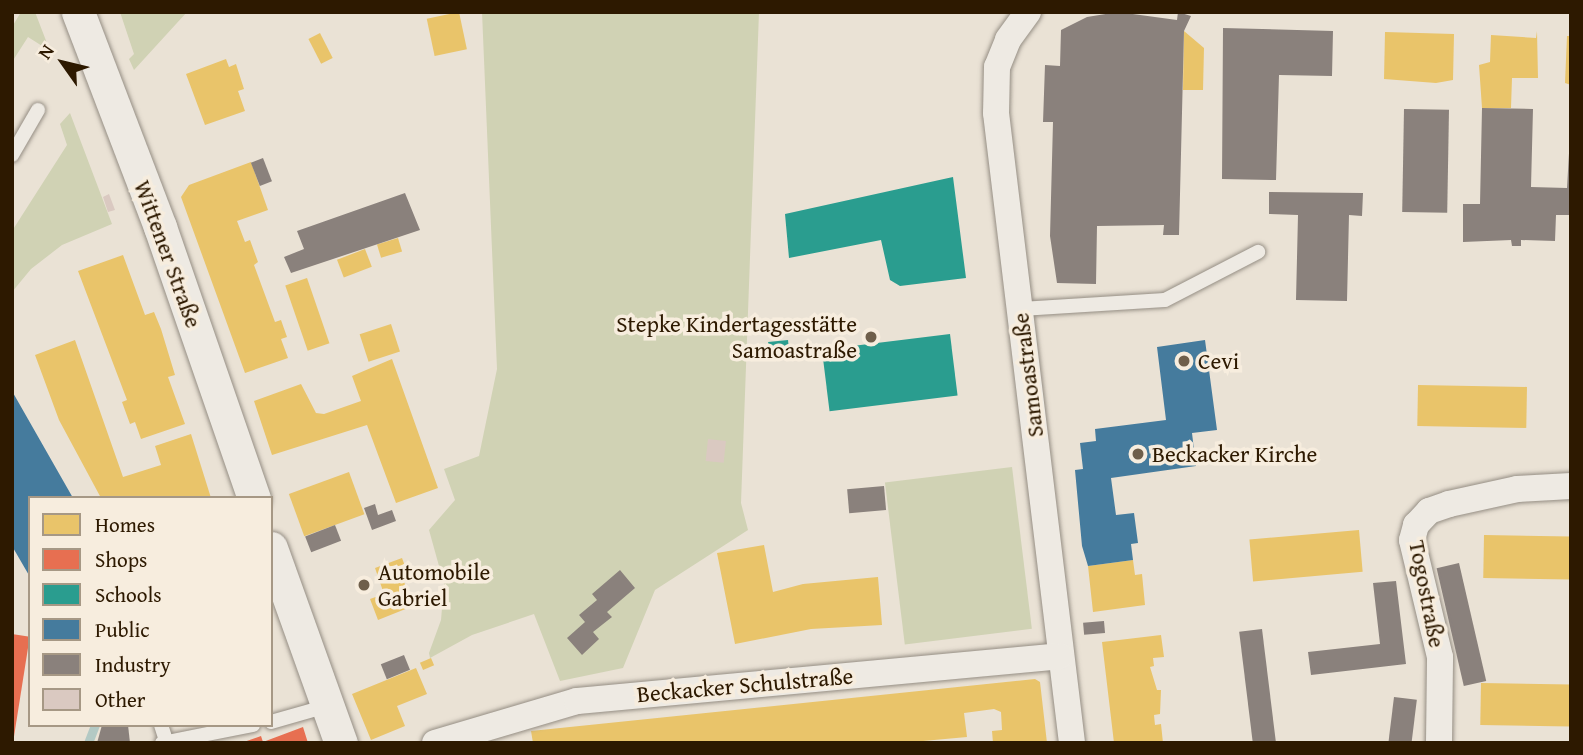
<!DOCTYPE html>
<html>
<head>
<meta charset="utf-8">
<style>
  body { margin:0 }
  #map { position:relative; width:1583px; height:755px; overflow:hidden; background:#eae2d5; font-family:"Gentium Book Plus",serif }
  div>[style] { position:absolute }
  .green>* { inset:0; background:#d0d2b4; transform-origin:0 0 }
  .homes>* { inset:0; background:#e9c46a; transform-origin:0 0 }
  .shops>* { inset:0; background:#e76f51; transform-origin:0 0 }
  .schools>* { inset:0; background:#2a9d8f; transform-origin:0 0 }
  .public>* { inset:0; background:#457b9d }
  .industry>* { inset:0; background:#8a817c; transform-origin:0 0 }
  .stream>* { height:9px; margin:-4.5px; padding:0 4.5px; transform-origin:4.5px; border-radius:4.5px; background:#b3c9c4 }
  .building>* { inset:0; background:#dac9c1; transform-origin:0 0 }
  .roads { filter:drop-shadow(0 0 2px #958e84) drop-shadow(0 0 2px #958e84) }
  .service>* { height:14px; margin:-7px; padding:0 7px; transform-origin:7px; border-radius:7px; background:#eeeae3 }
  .minor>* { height:26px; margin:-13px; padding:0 13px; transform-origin:13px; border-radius:13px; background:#eeeae3 }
  .tertiary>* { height:33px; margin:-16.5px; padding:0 16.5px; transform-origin:16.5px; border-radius:16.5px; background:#eeeae3 }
  .dots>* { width:19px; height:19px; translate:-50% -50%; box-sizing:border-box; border:4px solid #f7edde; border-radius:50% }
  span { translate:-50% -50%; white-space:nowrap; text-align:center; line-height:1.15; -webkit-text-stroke:7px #f7edde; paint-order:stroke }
  .street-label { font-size:23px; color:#2d1900 }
  .poi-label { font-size:23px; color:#2d1900 }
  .right { translate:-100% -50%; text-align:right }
  .left { translate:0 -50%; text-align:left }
  .frame { position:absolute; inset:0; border:14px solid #2d1900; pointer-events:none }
  .legend { position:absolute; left:28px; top:496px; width:245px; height:231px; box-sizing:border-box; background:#f7edde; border:2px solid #a69885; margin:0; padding:9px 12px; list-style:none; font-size:21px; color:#2d1900 }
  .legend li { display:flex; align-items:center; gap:14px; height:35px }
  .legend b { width:35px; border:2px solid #a69885 }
  .north { position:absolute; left:28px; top:28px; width:70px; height:70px; -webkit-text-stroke:5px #f7edde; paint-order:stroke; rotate:304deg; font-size:19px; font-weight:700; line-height:28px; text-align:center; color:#2d1900 }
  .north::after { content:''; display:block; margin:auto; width:24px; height:32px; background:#2d1900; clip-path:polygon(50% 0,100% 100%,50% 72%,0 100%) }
</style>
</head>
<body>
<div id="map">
  <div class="green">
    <div style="clip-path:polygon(21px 12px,35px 12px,50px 51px,28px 37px,12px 62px,12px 27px)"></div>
    <div style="clip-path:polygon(120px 12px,187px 12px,134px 70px,129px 59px,134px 54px)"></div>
    <div style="clip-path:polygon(482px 12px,759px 12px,741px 503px,748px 530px,655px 590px,623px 668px,560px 681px,534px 614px,472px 635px,430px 658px,429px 653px,441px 620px,444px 584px,429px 530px,455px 500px,444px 469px,479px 456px,497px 369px)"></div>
    <div style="clip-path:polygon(70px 113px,112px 224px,62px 245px,31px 269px,12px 292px,12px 231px,67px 145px,60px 124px)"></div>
    <div style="left:1012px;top:467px;width:163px;height:128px;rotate:83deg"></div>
  </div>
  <div class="homes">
    <div style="left:459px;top:12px;width:38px;height:33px;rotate:78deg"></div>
    <div style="clip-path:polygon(1184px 31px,1204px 48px,1203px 90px,1183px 90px)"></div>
    <div style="clip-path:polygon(1537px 31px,1538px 78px,1512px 78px,1511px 108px,1482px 108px,1479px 65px,1490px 62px,1491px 35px,1536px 38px)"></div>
    <div style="clip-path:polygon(1385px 32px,1454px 34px,1453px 80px,1436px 83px,1384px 79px)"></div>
    <div style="left:320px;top:33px;width:28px;height:13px;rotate:63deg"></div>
    <div style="clip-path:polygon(1567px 36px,1571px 36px,1571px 85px,1565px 83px)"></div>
    <div style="clip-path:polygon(226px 59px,229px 67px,236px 64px,244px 89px,238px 91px,245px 111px,205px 125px,186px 74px)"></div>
    <div style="clip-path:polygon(251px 162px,268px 210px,237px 221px,245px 242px,250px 240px,258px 262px,254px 265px,275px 322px,281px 320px,287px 337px,281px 339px,288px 358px,245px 373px,181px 197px,189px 185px)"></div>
    <div style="left:398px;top:238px;width:14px;height:22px;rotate:73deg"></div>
    <div style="left:365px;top:249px;width:19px;height:30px;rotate:69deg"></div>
    <div style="clip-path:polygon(123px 255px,145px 315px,154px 312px,161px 329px,175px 375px,168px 377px,185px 424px,141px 439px,135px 422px,130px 424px,122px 402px,127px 400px,78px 271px)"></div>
    <div style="left:307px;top:278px;width:69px;height:23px;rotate:71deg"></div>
    <div style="left:391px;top:324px;width:29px;height:33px;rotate:72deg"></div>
    <div style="clip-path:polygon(75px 340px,123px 477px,161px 465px,155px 446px,191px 434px,211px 498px,101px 498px,59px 420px,35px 355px)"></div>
    <div style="clip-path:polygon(392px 359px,438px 488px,396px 503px,367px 425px,272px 455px,254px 401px,301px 384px,316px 413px,324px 414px,361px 401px,352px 376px)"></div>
    <div style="left:1418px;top:385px;width:109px;height:41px;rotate:1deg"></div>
    <div style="left:349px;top:472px;width:45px;height:64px;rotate:70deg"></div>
    <div style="left:1359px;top:530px;width:42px;height:110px;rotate:85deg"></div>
    <div style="left:1484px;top:535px;width:87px;height:43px;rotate:1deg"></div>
    <div style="clip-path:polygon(764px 545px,773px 592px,803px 584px,878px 577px,882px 625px,811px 629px,735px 644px,717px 553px)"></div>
    <div style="clip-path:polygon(402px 558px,409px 577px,403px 579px,413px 606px,378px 620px,370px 599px,384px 594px,375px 568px)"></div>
    <div style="clip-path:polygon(1133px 560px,1135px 575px,1142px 574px,1145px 605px,1093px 612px,1088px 566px)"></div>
    <div style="clip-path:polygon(1161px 635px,1164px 657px,1153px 658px,1154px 666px,1150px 667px,1157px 690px,1161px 690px,1160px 714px,1154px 715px,1155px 725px,1161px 724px,1163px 743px,1114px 743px,1102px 642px)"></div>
    <div style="left:431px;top:658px;width:8px;height:12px;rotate:67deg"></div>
    <div style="clip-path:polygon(416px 668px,427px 694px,397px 706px,405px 726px,371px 740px,352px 694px)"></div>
    <div style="clip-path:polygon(1035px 679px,1040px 682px,1047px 743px,993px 743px,992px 731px,1002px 730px,1001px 712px,994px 709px,964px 713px,967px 737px,912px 742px,533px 743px,531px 731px)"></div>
    <div style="left:1481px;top:683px;width:90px;height:42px;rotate:1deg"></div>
  </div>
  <div class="shops">
    <div style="left:12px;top:634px;width:18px;height:109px;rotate:9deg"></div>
    <div style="clip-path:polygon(303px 727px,308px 743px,241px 743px,261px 736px,263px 742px)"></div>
  </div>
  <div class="schools">
    <div style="clip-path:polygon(953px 177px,966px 278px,900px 286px,890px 280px,881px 240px,789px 258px,785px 214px)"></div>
    <div style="left:950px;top:334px;width:62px;height:129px;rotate:83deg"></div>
    <div style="left:788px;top:340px;width:10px;height:20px;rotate:84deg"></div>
  </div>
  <div class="public">
    <div style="clip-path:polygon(1205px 340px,1217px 430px,1192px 433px,1196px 466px,1111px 478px,1116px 515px,1134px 513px,1138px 543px,1131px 544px,1133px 560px,1088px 566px,1082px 546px,1075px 470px,1083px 469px,1080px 443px,1096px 441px,1095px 429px,1166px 420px,1157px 347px)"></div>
    <div style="clip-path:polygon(12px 391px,73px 498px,30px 498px,30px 577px,12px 546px)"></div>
  </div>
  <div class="industry">
    <div style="clip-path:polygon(1178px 12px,1191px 16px,1184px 31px,1179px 235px,1163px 235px,1164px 225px,1097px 226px,1096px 284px,1057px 283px,1050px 236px,1053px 122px,1043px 122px,1045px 65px,1060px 66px,1061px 30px,1087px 17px,1118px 12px,1177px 20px)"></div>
    <div style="clip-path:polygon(1223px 28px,1333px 31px,1332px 76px,1279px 75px,1276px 180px,1222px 179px)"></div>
    <div style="clip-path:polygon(1482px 108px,1533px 109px,1531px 187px,1567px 188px,1571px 118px,1571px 215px,1556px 215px,1555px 241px,1521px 240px,1521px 246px,1512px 246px,1511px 240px,1463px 242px,1463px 204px,1480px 204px)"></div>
    <div style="left:1404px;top:109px;width:45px;height:103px;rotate:1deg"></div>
    <div style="left:263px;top:158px;width:25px;height:13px;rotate:69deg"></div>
    <div style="clip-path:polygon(1269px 192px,1363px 193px,1362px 216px,1349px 215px,1347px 301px,1296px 300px,1298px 215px,1269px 214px)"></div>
    <div style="clip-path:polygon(405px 193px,420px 230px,291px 273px,284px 257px,304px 249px,297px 231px)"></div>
    <div style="left:884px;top:486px;width:24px;height:37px;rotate:85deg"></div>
    <div style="clip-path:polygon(375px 504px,378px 515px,392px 510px,396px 521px,372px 530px,364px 508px)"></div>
    <div style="left:335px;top:525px;width:17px;height:32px;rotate:69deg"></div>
    <div style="left:1459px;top:563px;width:121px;height:23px;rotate:77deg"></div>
    <div style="clip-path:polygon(620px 570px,635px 588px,607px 612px,612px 617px,593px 632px,599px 639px,582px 655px,567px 638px,585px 622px,579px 615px,597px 600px,592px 594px)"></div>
    <div style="clip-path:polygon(1396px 581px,1406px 664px,1311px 675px,1308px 652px,1380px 644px,1373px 583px)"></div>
    <div style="left:1104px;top:621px;width:12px;height:21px;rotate:85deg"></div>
    <div style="left:1262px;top:629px;width:115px;height:23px;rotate:83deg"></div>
    <div style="left:404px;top:655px;width:16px;height:25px;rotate:68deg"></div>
    <div style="left:1394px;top:697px;width:23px;height:46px;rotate:7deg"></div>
    <div style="clip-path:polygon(128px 725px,130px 743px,97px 743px,102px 725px)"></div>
  </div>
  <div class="stream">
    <div style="left:88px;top:743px;width:19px;rotate:-69deg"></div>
  </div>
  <div class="building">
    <div style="clip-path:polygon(109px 194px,115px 210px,108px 212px,103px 197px)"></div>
    <div style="left:708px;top:439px;width:18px;height:22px;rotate:6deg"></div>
  </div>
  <div class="roads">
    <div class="service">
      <div style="left:12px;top:155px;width:52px;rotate:-60deg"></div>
      <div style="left:1021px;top:309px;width:144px;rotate:-3.6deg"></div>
      <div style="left:1165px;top:300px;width:105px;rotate:-27.3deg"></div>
      <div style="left:271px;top:722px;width:58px;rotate:-15.9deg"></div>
      <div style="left:161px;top:725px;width:16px;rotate:72deg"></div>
      <div style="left:162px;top:743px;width:93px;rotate:-11.2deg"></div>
    </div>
    <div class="minor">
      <div style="left:1028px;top:12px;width:34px;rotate:126deg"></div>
      <div style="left:1008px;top:40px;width:29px;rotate:112deg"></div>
      <div style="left:997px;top:67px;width:46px;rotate:91.2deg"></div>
      <div style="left:996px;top:113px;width:635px;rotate:83.12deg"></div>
      <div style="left:435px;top:743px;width:148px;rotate:-16.5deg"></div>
      <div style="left:577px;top:701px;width:485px;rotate:-5.3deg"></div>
      <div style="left:1439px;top:743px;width:86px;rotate:-89.3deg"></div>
      <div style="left:1440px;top:657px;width:120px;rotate:-103.5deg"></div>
      <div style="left:1412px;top:540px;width:16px;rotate:-75deg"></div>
      <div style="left:1416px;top:525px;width:19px;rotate:-47deg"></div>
      <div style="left:1429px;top:511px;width:21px;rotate:-19deg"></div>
      <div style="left:1449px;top:504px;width:70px;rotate:-12.4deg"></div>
      <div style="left:1517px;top:489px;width:54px;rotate:-3.2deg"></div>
    </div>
    <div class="tertiary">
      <div style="left:78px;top:12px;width:230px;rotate:69.1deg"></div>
      <div style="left:160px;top:227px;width:287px;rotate:70.9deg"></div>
      <div style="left:271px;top:548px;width:207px;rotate:70.3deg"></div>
    </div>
  </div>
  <div class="dots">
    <div style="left:871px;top:337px;background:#6f5f4b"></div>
    <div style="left:1184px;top:361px;background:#6f5f4b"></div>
    <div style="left:1138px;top:454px;background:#6f5f4b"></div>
    <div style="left:364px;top:585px;background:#6f5f4b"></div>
  </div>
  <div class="street-label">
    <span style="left:168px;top:254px;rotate:70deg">Wittener Straße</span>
    <span style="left:1028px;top:375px;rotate:-97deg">Samoastraße</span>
    <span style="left:1427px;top:594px;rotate:79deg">Togostraße</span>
    <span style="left:745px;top:685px;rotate:-5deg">Beckacker Schulstraße</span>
  </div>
  <div class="poi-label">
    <span class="right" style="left:857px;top:337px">Stepke Kindertagesstätte<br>Samoastraße</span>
    <span class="left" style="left:1198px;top:361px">Cevi</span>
    <span class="left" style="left:1152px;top:454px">Beckacker Kirche</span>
    <span class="left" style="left:378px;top:585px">Automobile<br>Gabriel</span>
  </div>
  <div class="frame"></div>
  <ul class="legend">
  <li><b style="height:19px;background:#e9c46a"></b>Homes</li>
  <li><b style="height:19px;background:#e76f51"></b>Shops</li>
  <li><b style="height:19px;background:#2a9d8f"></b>Schools</li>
  <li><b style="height:19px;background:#457b9d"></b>Public</li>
  <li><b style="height:19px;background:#8a817c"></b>Industry</li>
  <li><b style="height:19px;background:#dac9c1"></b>Other</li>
  </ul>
  <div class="north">N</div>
</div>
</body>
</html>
